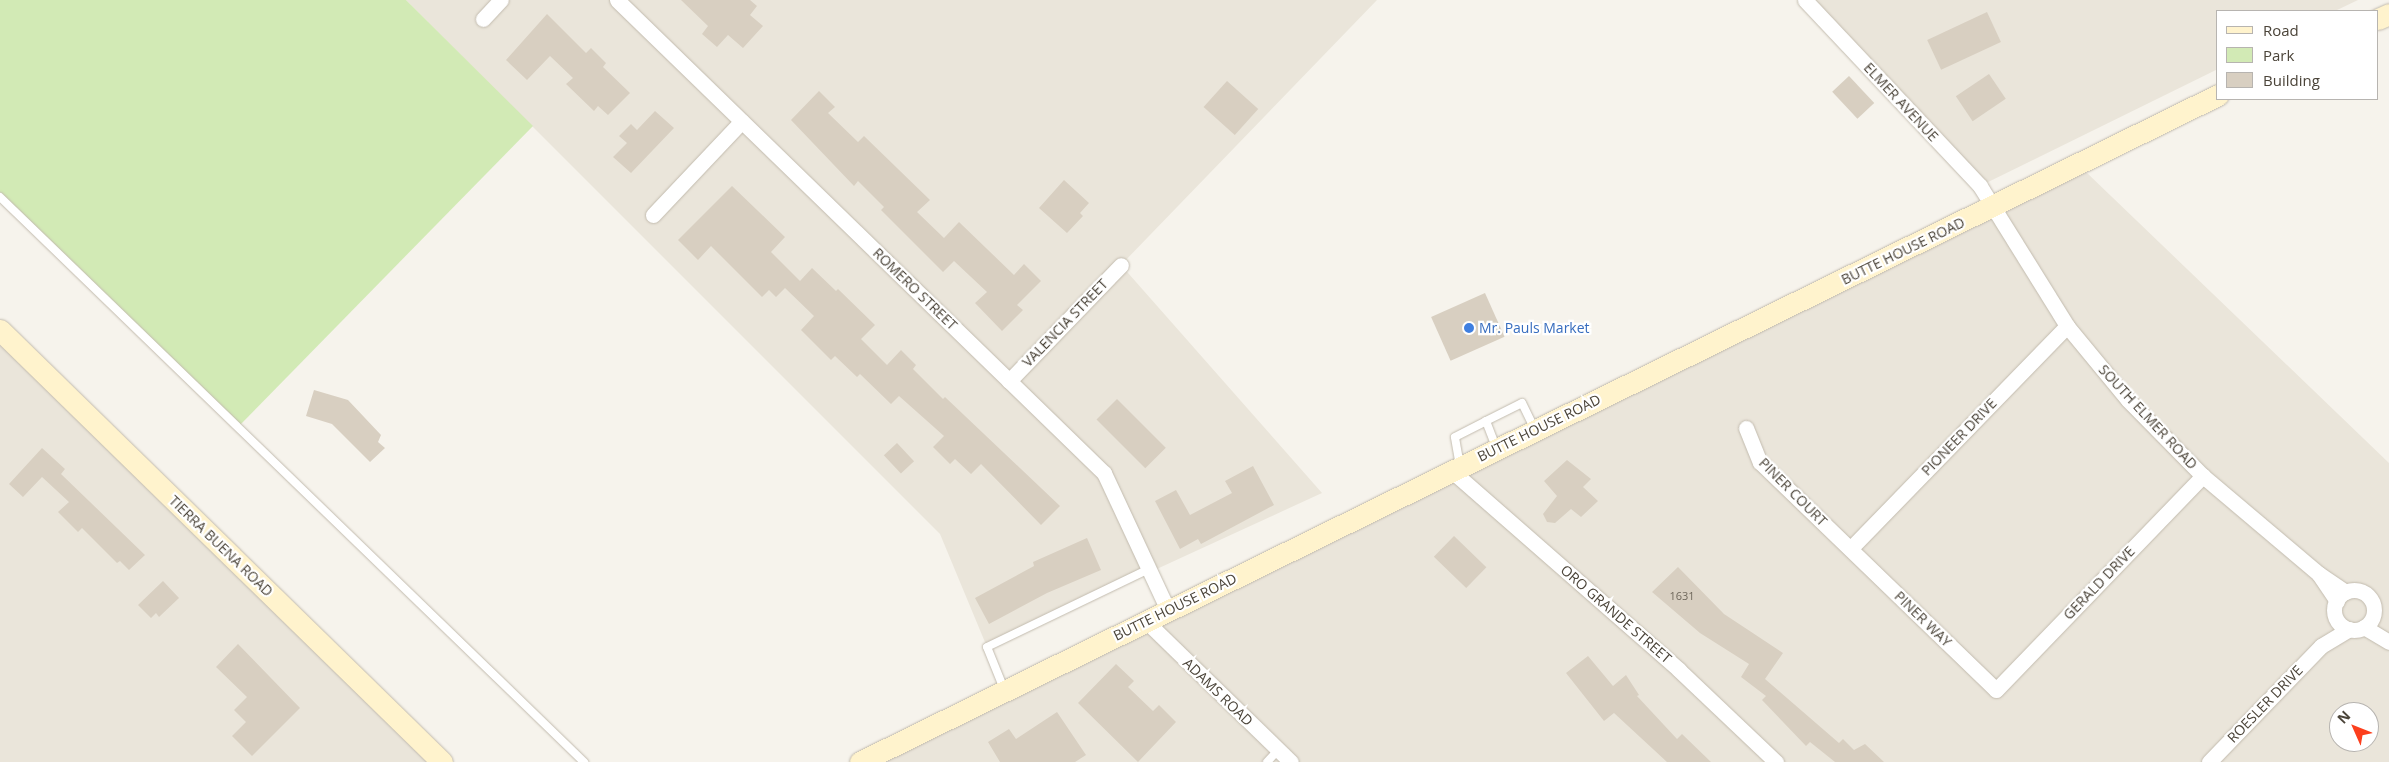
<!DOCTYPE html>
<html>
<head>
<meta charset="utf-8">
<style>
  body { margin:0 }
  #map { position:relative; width:2389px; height:762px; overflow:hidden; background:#f6f3ec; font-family:"Open Sans",sans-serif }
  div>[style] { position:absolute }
  .residential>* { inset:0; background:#eae5da }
  .green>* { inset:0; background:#d2eab5 }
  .building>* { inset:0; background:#d8cfc1; transform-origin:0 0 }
  .roads { filter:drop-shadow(0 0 1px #c2bbae) drop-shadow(0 0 1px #c2bbae) }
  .lane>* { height:8px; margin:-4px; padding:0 4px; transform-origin:4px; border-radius:4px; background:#fff }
  .street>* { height:15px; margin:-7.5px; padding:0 7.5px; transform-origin:7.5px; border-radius:7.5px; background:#fff }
  .street>.ring { margin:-7.5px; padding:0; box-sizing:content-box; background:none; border:15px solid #fff; border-radius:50% }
  .secondary>* { height:21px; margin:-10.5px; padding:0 10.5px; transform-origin:10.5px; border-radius:10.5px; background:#fff3cd }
  .dots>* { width:14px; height:14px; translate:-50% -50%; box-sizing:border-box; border:2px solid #fff; border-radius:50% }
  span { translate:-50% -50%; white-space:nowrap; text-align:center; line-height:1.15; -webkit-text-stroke:4.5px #fff; paint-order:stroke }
  .number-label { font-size:11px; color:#6e675b }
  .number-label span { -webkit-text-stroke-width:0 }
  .street-label { font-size:14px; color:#4b4439 }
  .shop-label { font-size:14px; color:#366cbe }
  .left { translate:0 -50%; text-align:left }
  .legend { position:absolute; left:2216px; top:10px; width:162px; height:90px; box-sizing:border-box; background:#fff; border:1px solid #b7b4b0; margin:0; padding:6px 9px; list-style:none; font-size:15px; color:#4b4439 }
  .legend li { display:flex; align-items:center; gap:10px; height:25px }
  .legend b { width:25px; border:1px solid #b7b4b0 }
  .north { position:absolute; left:2329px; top:702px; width:50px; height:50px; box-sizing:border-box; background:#fff; border:1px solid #b7b4b0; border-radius:50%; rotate:314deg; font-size:14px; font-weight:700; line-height:20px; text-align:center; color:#4b4439 }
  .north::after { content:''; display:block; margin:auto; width:18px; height:22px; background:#fc3f1d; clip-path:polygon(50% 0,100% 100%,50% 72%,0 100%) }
</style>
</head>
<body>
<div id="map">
  <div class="residential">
    <div style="clip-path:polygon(406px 0,1377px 0,1121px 265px,1322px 493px,987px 647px,940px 534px)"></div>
    <div style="clip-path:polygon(1798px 0,2358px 0,2335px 11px,2218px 11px,2218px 69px,1980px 186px)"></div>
    <div style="clip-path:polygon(evenodd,2086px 172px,2389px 463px,2389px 762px,865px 762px,1576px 422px,2086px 172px,2339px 712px,2369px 712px,2369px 742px,2339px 742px,2339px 712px)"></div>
    <div style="clip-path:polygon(0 330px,442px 762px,0 762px)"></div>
  </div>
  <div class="green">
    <div style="clip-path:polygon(0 0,406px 0,533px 126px,238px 427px,0 197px)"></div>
  </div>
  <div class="building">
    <div style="clip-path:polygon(681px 0,750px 0,757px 6px,750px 15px,763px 26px,743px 48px,728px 35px,717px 47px,702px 34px,708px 26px)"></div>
    <div style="left:1987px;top:12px;width:33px;height:66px;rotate:65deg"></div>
    <div style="clip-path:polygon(547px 14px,586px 53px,591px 48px,606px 63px,603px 67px,630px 93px,608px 115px,598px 106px,594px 111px,566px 84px,573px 78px,550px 56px,527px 80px,506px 60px)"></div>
    <div style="left:1989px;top:74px;width:30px;height:40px;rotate:56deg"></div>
    <div style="left:1849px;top:76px;width:37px;height:23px;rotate:47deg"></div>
    <div style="left:1227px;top:81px;width:42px;height:35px;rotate:42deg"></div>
    <div style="clip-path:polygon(819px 91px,835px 107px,828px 113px,858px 142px,864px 136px,930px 200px,917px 212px,944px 238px,959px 222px,1014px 275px,1024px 264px,1041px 281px,1017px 305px,1023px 310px,1002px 331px,975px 303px,987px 292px,954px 261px,943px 272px,881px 210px,884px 207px,858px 181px,854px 186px,791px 120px)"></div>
    <div style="clip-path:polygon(655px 111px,674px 128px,631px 173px,613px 157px,627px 143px,619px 136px,631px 124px,637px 130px)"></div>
    <div style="clip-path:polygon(1064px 180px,1089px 203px,1080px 213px,1083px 216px,1067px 233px,1039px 208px)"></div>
    <div style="clip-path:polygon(732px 186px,785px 237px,771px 252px,800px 281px,812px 268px,836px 291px,838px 289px,875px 325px,861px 339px,887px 365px,901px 350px,916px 365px,913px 369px,943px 399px,945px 397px,1060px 506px,1041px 525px,981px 464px,971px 474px,955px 459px,950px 464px,933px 447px,944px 436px,899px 396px,891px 404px,860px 374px,857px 377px,835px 356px,831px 360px,801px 330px,814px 316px,785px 288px,776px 297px,769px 290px,762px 297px,711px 246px,698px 260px,678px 240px)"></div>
    <div style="left:1485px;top:293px;width:48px;height:59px;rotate:66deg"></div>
    <div style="clip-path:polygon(314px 390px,348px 400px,381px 435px,378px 442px,385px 448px,370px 462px,332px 424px,306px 416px)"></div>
    <div style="left:1117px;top:399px;width:69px;height:29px;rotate:45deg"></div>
    <div style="left:897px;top:443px;width:25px;height:18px;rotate:47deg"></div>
    <div style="clip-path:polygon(42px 448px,65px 469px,61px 474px,145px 555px,129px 570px,120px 561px,117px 563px,82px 528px,78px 532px,58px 512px,69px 502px,42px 477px,23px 497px,9px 484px)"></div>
    <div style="clip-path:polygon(1567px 460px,1591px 479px,1583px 487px,1598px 501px,1581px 517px,1571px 509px,1555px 523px,1547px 522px,1543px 514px,1557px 496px,1544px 481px)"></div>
    <div style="clip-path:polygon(1253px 466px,1274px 505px,1201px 544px,1198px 539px,1180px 549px,1155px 501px,1176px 490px,1190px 515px,1232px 493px,1225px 481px)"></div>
    <div style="left:1454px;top:536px;width:45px;height:29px;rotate:44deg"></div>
    <div style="clip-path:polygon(1087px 538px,1101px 570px,1047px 593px,989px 624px,975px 598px,1034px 566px,1033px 562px)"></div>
    <div style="clip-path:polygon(1678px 567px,1724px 614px,1783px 653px,1765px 679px,1839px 743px,1843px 739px,1854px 750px,1865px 744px,1884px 762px,1835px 762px,1810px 742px,1806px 746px,1762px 700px,1766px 696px,1741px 677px,1749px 664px,1700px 633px,1652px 592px)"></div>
    <div style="clip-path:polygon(163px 581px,179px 598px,159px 617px,156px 613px,151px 618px,138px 605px)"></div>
    <div style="clip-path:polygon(238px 644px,300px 708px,252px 756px,232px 736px,246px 722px,234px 710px,247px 697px,216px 667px)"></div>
    <div style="clip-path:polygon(1588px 656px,1613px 686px,1626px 675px,1639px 695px,1637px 696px,1677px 739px,1682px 734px,1711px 762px,1667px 762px,1614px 713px,1604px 721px,1566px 673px)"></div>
    <div style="clip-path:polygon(1116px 664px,1134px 681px,1128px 687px,1153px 711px,1159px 705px,1176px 722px,1138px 762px,1078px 703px)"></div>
    <div style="clip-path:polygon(1057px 712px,1086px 755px,1075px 762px,1000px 762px,988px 742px,1009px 729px,1016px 739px)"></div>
  </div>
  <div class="roads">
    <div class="lane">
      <div style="left:0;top:197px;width:813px;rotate:44.05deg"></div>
      <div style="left:1486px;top:421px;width:28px;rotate:69deg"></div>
      <div style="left:1460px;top:466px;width:29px;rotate:-100deg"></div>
      <div style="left:1455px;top:437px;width:35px;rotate:-27deg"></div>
      <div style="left:1486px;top:421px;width:40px;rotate:-26.6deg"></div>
      <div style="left:1522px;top:403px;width:28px;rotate:64deg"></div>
      <div style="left:1004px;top:689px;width:45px;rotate:-112deg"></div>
      <div style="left:987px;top:647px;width:180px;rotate:-25.7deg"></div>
      <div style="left:1267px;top:762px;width:16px;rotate:-47deg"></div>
    </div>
    <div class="street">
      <div style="left:617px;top:0;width:679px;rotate:44.16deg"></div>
      <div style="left:1104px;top:473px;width:151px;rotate:65deg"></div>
      <div style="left:1805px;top:0;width:255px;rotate:46.7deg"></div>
      <div style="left:1980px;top:186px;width:165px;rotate:58.1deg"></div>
      <div style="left:2067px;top:326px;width:96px;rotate:50.5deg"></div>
      <div style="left:2128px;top:400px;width:107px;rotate:45.4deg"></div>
      <div style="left:2203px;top:476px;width:152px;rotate:40.2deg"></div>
      <div style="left:483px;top:19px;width:26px;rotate:-47deg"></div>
      <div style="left:653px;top:215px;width:129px;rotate:-46.6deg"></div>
      <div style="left:1009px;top:381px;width:161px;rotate:-46deg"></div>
      <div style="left:1746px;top:428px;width:37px;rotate:68deg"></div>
      <div style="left:1760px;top:462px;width:328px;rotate:44deg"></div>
      <div style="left:1996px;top:690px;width:298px;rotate:-46deg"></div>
      <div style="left:1452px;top:471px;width:302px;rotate:41.2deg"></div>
      <div style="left:1679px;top:670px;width:134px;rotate:43.5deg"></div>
      <div style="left:1851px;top:548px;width:310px;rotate:-45.8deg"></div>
      <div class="ring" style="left:2334px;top:590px;width:25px;height:25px"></div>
      <div style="left:2337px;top:601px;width:32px;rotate:-124deg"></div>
      <div style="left:2319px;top:574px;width:32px;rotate:34deg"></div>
      <div style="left:1146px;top:621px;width:202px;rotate:44.2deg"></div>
      <div style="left:2364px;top:627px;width:29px;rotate:31deg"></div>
      <div style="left:2209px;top:762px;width:161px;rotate:-46deg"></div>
      <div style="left:2321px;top:646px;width:33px;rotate:-31deg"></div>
    </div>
    <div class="secondary">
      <div style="left:2378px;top:19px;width:12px;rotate:-24deg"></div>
      <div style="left:0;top:330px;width:618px;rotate:44.34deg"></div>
      <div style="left:860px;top:762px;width:1513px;rotate:-26.16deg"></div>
    </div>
  </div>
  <div class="dots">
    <div style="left:1469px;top:328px;background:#3f7fe0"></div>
  </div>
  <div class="number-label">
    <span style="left:1682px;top:596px">1631</span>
  </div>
  <div class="street-label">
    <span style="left:1901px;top:102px;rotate:47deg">ELMER AVENUE</span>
    <span style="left:1903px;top:251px;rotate:-26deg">BUTTE HOUSE ROAD</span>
    <span style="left:915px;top:289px;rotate:44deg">ROMERO STREET</span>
    <span style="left:1065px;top:323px;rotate:-46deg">VALENCIA STREET</span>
    <span style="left:2148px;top:417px;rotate:47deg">SOUTH ELMER ROAD</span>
    <span style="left:1539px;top:428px;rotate:-26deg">BUTTE HOUSE ROAD</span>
    <span style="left:1959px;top:437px;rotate:-46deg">PIONEER DRIVE</span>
    <span style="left:1793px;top:492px;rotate:45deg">PINER COURT</span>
    <span style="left:221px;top:546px;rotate:44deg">TIERRA BUENA ROAD</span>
    <span style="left:2099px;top:583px;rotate:-46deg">GERALD DRIVE</span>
    <span style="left:1175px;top:607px;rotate:-26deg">BUTTE HOUSE ROAD</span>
    <span style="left:1616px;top:614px;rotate:41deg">ORO GRANDE STREET</span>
    <span style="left:1923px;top:619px;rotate:44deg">PINER WAY</span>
    <span style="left:1218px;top:692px;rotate:44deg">ADAMS ROAD</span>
    <span style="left:2265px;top:704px;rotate:-46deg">ROESLER DRIVE</span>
  </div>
  <div class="shop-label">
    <span class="left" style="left:1479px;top:328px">Mr. Pauls Market</span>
  </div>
  <ul class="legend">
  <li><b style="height:6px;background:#fff3cd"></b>Road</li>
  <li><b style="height:14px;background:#d2eab5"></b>Park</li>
  <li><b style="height:14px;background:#d8cfc1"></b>Building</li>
  </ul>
  <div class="north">N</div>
</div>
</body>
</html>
